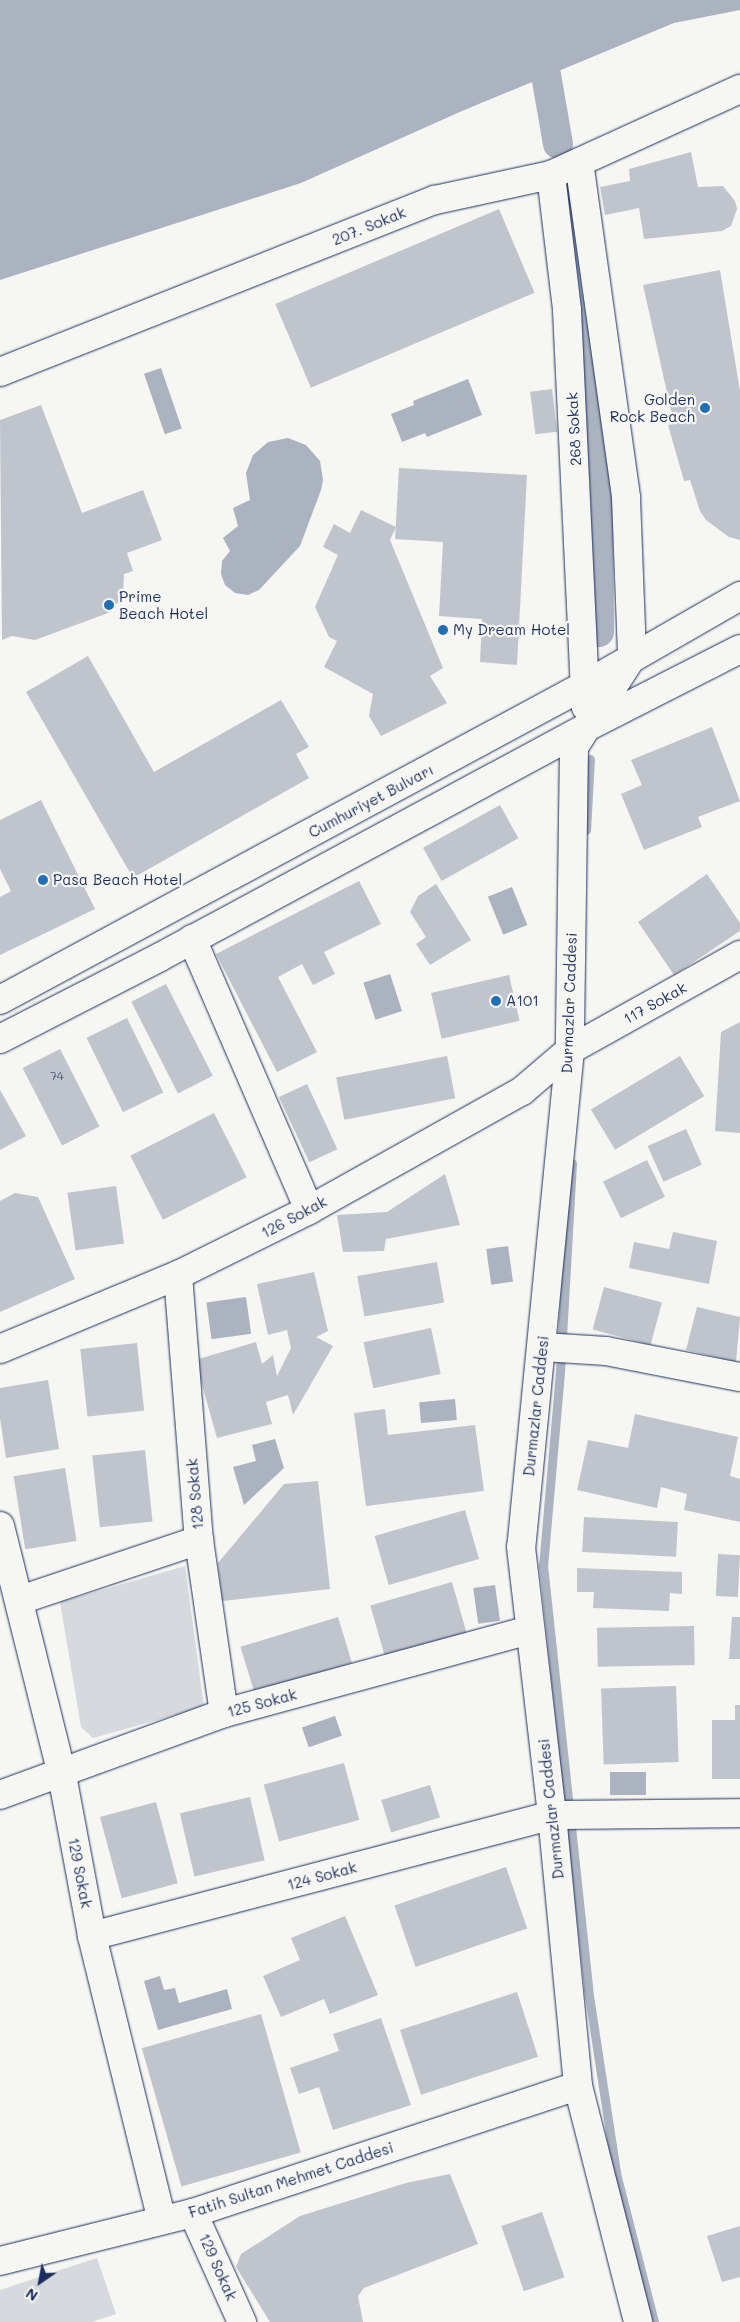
<!DOCTYPE html>
<html>
<head>
<meta charset="utf-8">
<style>
  body { margin:0 }
  #map { position:relative; width:740px; height:2322px; overflow:hidden; background:#f6f6f2; font-family:Mali,sans-serif }
  div>[style] { position:absolute }
  .green>* { inset:0; background:#d6d9dd }
  .water>* { inset:0; background:#abb2c0; transform-origin:0 0 }
  .stream>* { height:9px; margin:-4.5px; padding:0 4.5px; transform-origin:4.5px; border-radius:4.5px; background:#abb2c0 }
  .canal>* { height:30px; margin:-15px; padding:0 15px; transform-origin:15px; border-radius:15px; background:#abb2c0 }
  .building>* { inset:0; background:#c0c4cd; transform-origin:0 0 }
  .roads { filter:drop-shadow(0 0 1px #1b2f5e) drop-shadow(0 0 1px #1b2f5e) }
  .minor>* { height:28px; margin:-14px; padding:0 14px; transform-origin:14px; border-radius:14px; background:#f6f6f2 }
  .major>* { height:28px; margin:-14px; padding:0 14px; transform-origin:14px; border-radius:14px; background:#f6f6f2 }
  .dots>* { width:14px; height:14px; translate:-50% -50%; box-sizing:border-box; border:2px solid #f6f6f2; border-radius:50% }
  span { translate:-50% -50%; white-space:nowrap; text-align:center; line-height:1.15; -webkit-text-stroke:4.5px #f6f6f2; paint-order:stroke }
  .number-label { font-size:12px; color:#44547a }
  .number-label span { -webkit-text-stroke-width:0 }
  .street-label { font-size:15px; color:#1b2f5e }
  .poi-label { font-size:15px; color:#1b2f5e }
  .right { translate:-100% -50%; text-align:right }
  .left { translate:0 -50%; text-align:left }
  .north { position:absolute; left:15px; top:2257px; width:50px; height:50px; -webkit-text-stroke:4px #f6f6f2; paint-order:stroke; rotate:213deg; font-size:14px; font-weight:700; line-height:20px; text-align:center; color:#1b2f5e }
  .north::after { content:''; display:block; margin:auto; width:18px; height:22px; background:#1b2f5e; clip-path:polygon(50% 0,100% 100%,50% 72%,0 100%) }
</style>
</head>
<body>
<div id="map">
  <div class="green">
    <div style="clip-path:polygon(185px 1566px,204px 1707px,93px 1738px,81px 1727px,60px 1602px)"></div>
    <div style="clip-path:polygon(97px 2258px,116px 2314px,92px 2322px,0 2322px,0 2290px)"></div>
  </div>
  <div class="water">
    <div style="clip-path:polygon(0 0,740px 0,740px 10px,674px 23px,462px 111px,301px 183px,0 280px)"></div>
    <div style="left:161px;top:368px;width:64px;height:18px;rotate:71deg"></div>
    <div style="clip-path:polygon(468px 379px,482px 415px,427px 437px,425px 433px,402px 442px,391px 414px,414px 405px,413px 401px)"></div>
    <div style="clip-path:polygon(288px 438px,306px 445px,320px 461px,323px 480px,321px 490px,300px 546px,259px 590px,248px 595px,235px 593px,225px 585px,221px 574px,222px 561px,230px 551px,223px 538px,238px 526px,233px 508px,250px 500px,246px 473px,253px 455px,268px 442px)"></div>
    <div style="left:512px;top:887px;width:41px;height:26px;rotate:68deg"></div>
    <div style="left:390px;top:974px;width:39px;height:28px;rotate:72deg"></div>
    <div style="left:508px;top:1246px;width:36px;height:22px;rotate:82deg"></div>
    <div style="left:246px;top:1297px;width:37px;height:40px;rotate:82deg"></div>
    <div style="left:455px;top:1399px;width:21px;height:36px;rotate:85deg"></div>
    <div style="clip-path:polygon(275px 1439px,284px 1468px,244px 1505px,233px 1467px,256px 1461px,252px 1445px)"></div>
    <div style="left:495px;top:1585px;width:36px;height:22px;rotate:82deg"></div>
    <div style="left:335px;top:1716px;width:21px;height:35px;rotate:71deg"></div>
    <div style="left:610px;top:1772px;width:36px;height:23px"></div>
    <div style="clip-path:polygon(160px 1976px,164px 1990px,175px 1988px,179px 2003px,227px 1989px,232px 2009px,158px 2030px,144px 1981px)"></div>
  </div>
  <div class="stream">
    <div style="left:586px;top:830px;width:71px;rotate:-86.8deg"></div>
    <div style="left:572px;top:1163px;width:209px;rotate:93.3deg"></div>
    <div style="left:560px;top:1372px;width:194px;rotate:95deg"></div>
    <div style="left:543px;top:1565px;width:426px;rotate:83.9deg"></div>
    <div style="left:588px;top:1989px;width:186px;rotate:81.3deg"></div>
    <div style="left:616px;top:2173px;width:154px;rotate:75.7deg"></div>
  </div>
  <div class="canal">
    <div style="left:546px;top:75px;width:70px;rotate:80.1deg"></div>
    <div style="left:566px;top:196px;width:209px;rotate:81.5deg"></div>
    <div style="left:597px;top:403px;width:229px;rotate:89.5deg"></div>
  </div>
  <div class="building">
    <div style="clip-path:polygon(691px 152px,698px 187px,723px 186px,735px 201px,737px 209px,731px 226px,722px 231px,644px 239px,639px 208px,605px 215px,600px 187px,630px 181px,629px 169px)"></div>
    <div style="left:499px;top:209px;width:91px;height:243px;rotate:67deg"></div>
    <div style="clip-path:polygon(720px 270px,740px 391px,740px 540px,729px 537px,706px 520px,700px 511px,690px 480px,684px 481px,668px 425px,674px 424px,643px 285px)"></div>
    <div style="left:552px;top:389px;width:43px;height:22px;rotate:83deg"></div>
    <div style="clip-path:polygon(41px 405px,82px 513px,143px 490px,162px 540px,127px 553px,133px 571px,124px 574px,123px 597px,108px 613px,35px 640px,12px 636px,2px 640px,0 420px)"></div>
    <div style="clip-path:polygon(399px 468px,527px 475px,517px 665px,480px 662px,482px 619px,439px 616px,443px 542px,395px 539px)"></div>
    <div style="clip-path:polygon(361px 510px,396px 527px,390px 540px,443px 668px,430px 676px,447px 703px,381px 736px,369px 716px,373px 694px,324px 667px,337px 641px,329px 637px,315px 607px,338px 555px,323px 547px,334px 524px,350px 533px)"></div>
    <div style="clip-path:polygon(88px 656px,154px 772px,281px 700px,309px 747px,296px 754px,309px 778px,133px 878px,26px 692px)"></div>
    <div style="clip-path:polygon(712px 727px,740px 801px,698px 817px,702px 827px,644px 850px,621px 794px,642px 785px,631px 760px)"></div>
    <div style="clip-path:polygon(41px 800px,95px 909px,0 955px,0 897px,11px 891px,0 869px,0 820px)"></div>
    <div style="left:500px;top:805px;width:38px;height:88px;rotate:61deg"></div>
    <div style="clip-path:polygon(707px 874px,740px 923px,740px 931px,674px 975px,638px 922px)"></div>
    <div style="clip-path:polygon(359px 881px,381px 924px,324px 952px,335px 974px,313px 985px,302px 964px,278px 977px,317px 1052px,277px 1072px,216px 954px)"></div>
    <div style="clip-path:polygon(436px 884px,471px 940px,430px 965px,416px 944px,426px 937px,410px 912px,418px 896px)"></div>
    <div style="left:509px;top:975px;width:47px;height:80px;rotate:77deg"></div>
    <div style="left:166px;top:984px;width:103px;height:39px;rotate:63deg"></div>
    <div style="left:127px;top:1018px;width:83px;height:45px;rotate:64deg"></div>
    <div style="clip-path:polygon(740px 1022px,740px 1133px,715px 1131px,721px 1032px)"></div>
    <div style="left:60px;top:1049px;width:87px;height:42px;rotate:63deg"></div>
    <div style="left:447px;top:1056px;width:43px;height:113px;rotate:79deg"></div>
    <div style="left:680px;top:1056px;width:47px;height:104px;rotate:59deg"></div>
    <div style="left:307px;top:1084px;width:72px;height:31px;rotate:65deg"></div>
    <div style="clip-path:polygon(0 1090px,26px 1136px,0 1150px)"></div>
    <div style="left:214px;top:1113px;width:72px;height:94px;rotate:63deg"></div>
    <div style="left:686px;top:1129px;width:39px;height:42px;rotate:66deg"></div>
    <div style="left:647px;top:1160px;width:41px;height:49px;rotate:64deg"></div>
    <div style="clip-path:polygon(445px 1174px,460px 1225px,386px 1239px,384px 1251px,343px 1252px,337px 1215px,387px 1212px)"></div>
    <div style="left:116px;top:1186px;width:58px;height:49px;rotate:82deg"></div>
    <div style="clip-path:polygon(15px 1193px,38px 1197px,75px 1279px,0 1312px,0 1201px)"></div>
    <div style="clip-path:polygon(673px 1232px,717px 1241px,709px 1284px,629px 1268px,634px 1242px,669px 1249px)"></div>
    <div style="left:437px;top:1262px;width:41px;height:81px;rotate:80deg"></div>
    <div style="clip-path:polygon(314px 1272px,328px 1331px,316px 1337px,333px 1346px,293px 1415px,288px 1395px,266px 1402px,272px 1424px,217px 1438px,195px 1360px,256px 1342px,262px 1364px,273px 1355px,277px 1376px,291px 1348px,287px 1330px,268px 1335px,257px 1284px)"></div>
    <div style="left:604px;top:1287px;width:60px;height:44px;rotate:15deg"></div>
    <div style="clip-path:polygon(697px 1307px,740px 1317px,736px 1362px,686px 1350px)"></div>
    <div style="left:431px;top:1328px;width:47px;height:69px;rotate:78deg"></div>
    <div style="left:137px;top:1343px;width:68px;height:57px;rotate:84deg"></div>
    <div style="clip-path:polygon(48px 1380px,59px 1449px,6px 1458px,0 1418px,0 1388px)"></div>
    <div style="clip-path:polygon(385px 1409px,388px 1435px,475px 1425px,484px 1491px,366px 1506px,354px 1413px)"></div>
    <div style="clip-path:polygon(635px 1414px,738px 1437px,730px 1476px,740px 1479px,740px 1522px,684px 1510px,687px 1494px,661px 1487px,657px 1508px,577px 1490px,588px 1440px,628px 1448px)"></div>
    <div style="left:145px;top:1450px;width:72px;height:53px;rotate:84deg"></div>
    <div style="left:65px;top:1468px;width:74px;height:52px;rotate:81deg"></div>
    <div style="clip-path:polygon(318px 1481px,330px 1589px,222px 1601px,218px 1563px,284px 1484px)"></div>
    <div style="left:465px;top:1510px;width:51px;height:94px;rotate:74deg"></div>
    <div style="left:584px;top:1517px;width:94px;height:35px;rotate:3deg"></div>
    <div style="left:718px;top:1554px;width:22px;height:42px;rotate:3deg"></div>
    <div style="clip-path:polygon(577px 1568px,682px 1572px,682px 1594px,670px 1593px,669px 1611px,593px 1608px,594px 1592px,577px 1592px)"></div>
    <div style="left:452px;top:1582px;width:53px;height:85px;rotate:74deg"></div>
    <div style="left:338px;top:1617px;width:48px;height:102px;rotate:73deg"></div>
    <div style="clip-path:polygon(732px 1617px,740px 1617px,740px 1659px,729px 1659px)"></div>
    <div style="left:694px;top:1626px;width:39px;height:97px;rotate:89deg"></div>
    <div style="left:676px;top:1686px;width:76px;height:75px;rotate:88deg"></div>
    <div style="clip-path:polygon(735px 1705px,740px 1705px,740px 1779px,712px 1779px,712px 1720px,735px 1720px)"></div>
    <div style="left:344px;top:1763px;width:59px;height:83px;rotate:75deg"></div>
    <div style="left:430px;top:1785px;width:34px;height:51px;rotate:73deg"></div>
    <div style="left:250px;top:1797px;width:65px;height:72px;rotate:77deg"></div>
    <div style="left:156px;top:1802px;width:84px;height:58px;rotate:75deg"></div>
    <div style="left:506px;top:1867px;width:65px;height:118px;rotate:71deg"></div>
    <div style="clip-path:polygon(345px 1916px,378px 1995px,330px 2014px,324px 1999px,281px 2017px,263px 1976px,300px 1960px,291px 1938px)"></div>
    <div style="left:517px;top:1992px;width:68px;height:123px;rotate:72deg"></div>
    <div style="left:261px;top:2014px;width:144px;height:124px;rotate:74deg"></div>
    <div style="clip-path:polygon(381px 2018px,411px 2105px,333px 2130px,319px 2087px,299px 2094px,290px 2068px,339px 2051px,333px 2034px)"></div>
    <div style="clip-path:polygon(450px 2174px,478px 2244px,364px 2288px,358px 2296px,363px 2322px,270px 2322px,236px 2267px,241px 2254px,300px 2216px,406px 2183px)"></div>
    <div style="left:542px;top:2212px;width:69px;height:43px;rotate:71deg"></div>
    <div style="clip-path:polygon(740px 2226px,740px 2277px,722px 2282px,707px 2236px)"></div>
  </div>
  <div class="roads">
    <div class="minor">
      <div style="left:579px;top:162px;width:339px;rotate:82deg"></div>
      <div style="left:626px;top:498px;width:159px;rotate:87.8deg"></div>
      <div style="left:632px;top:657px;width:107px;rotate:122.8deg"></div>
      <div style="left:574px;top:747px;width:303px;rotate:90.8deg"></div>
      <div style="left:570px;top:1050px;width:499px;rotate:95.6deg"></div>
      <div style="left:521px;top:1547px;width:270px;rotate:83.4deg"></div>
      <div style="left:552px;top:1815px;width:272px;rotate:84.5deg"></div>
      <div style="left:578px;top:2086px;width:244px;rotate:75.7deg"></div>
      <div style="left:551px;top:175px;width:136px;rotate:83.2deg"></div>
      <div style="left:567px;top:310px;width:397px;rotate:87.3deg"></div>
      <div style="left:0;top:372px;width:468px;rotate:-21.6deg"></div>
      <div style="left:435px;top:200px;width:119px;rotate:-12.2deg"></div>
      <div style="left:551px;top:175px;width:208px;rotate:-24.5deg"></div>
      <div style="left:192px;top:939px;width:295px;rotate:66.6deg"></div>
      <div style="left:178px;top:1275px;width:266px;rotate:85.5deg"></div>
      <div style="left:199px;top:1540px;width:175px;rotate:81.8deg"></div>
      <div style="left:543px;top:1347px;width:63px;rotate:3.6deg"></div>
      <div style="left:606px;top:1351px;width:136px;rotate:11deg"></div>
      <div style="left:0;top:1349px;width:193px;rotate:-22.6deg"></div>
      <div style="left:178px;top:1275px;width:146px;rotate:-26.4deg"></div>
      <div style="left:309px;top:1210px;width:244px;rotate:-29.2deg"></div>
      <div style="left:522px;top:1091px;width:63px;rotate:-40.5deg"></div>
      <div style="left:570px;top:1050px;width:195px;rotate:-29.2deg"></div>
      <div style="left:0;top:1526px;width:257px;rotate:76deg"></div>
      <div style="left:62px;top:1775px;width:164px;rotate:79.4deg"></div>
      <div style="left:92px;top:1936px;width:292px;rotate:76.2deg"></div>
      <div style="left:20px;top:1600px;width:189px;rotate:-18.5deg"></div>
      <div style="left:0;top:1795px;width:239px;rotate:-20.1deg"></div>
      <div style="left:224px;top:1713px;width:317px;rotate:-15.2deg"></div>
      <div style="left:92px;top:1936px;width:476px;rotate:-14.7deg"></div>
      <div style="left:552px;top:1815px;width:188px;rotate:-0.6deg"></div>
      <div style="left:193px;top:2213px;width:120px;rotate:65.8deg"></div>
      <div style="left:0;top:2261px;width:199px;rotate:-14deg"></div>
      <div style="left:193px;top:2213px;width:405px;rotate:-18.3deg"></div>
    </div>
    <div class="major">
      <div style="left:0;top:1000px;width:667px;rotate:-28.29deg"></div>
      <div style="left:587px;top:684px;width:177px;rotate:-29.9deg"></div>
      <div style="left:0;top:1039px;width:180px;rotate:-27.1deg"></div>
      <div style="left:160px;top:957px;width:483px;rotate:-28.3deg"></div>
      <div style="left:585px;top:728px;width:174px;rotate:-27deg"></div>
    </div>
  </div>
  <div class="dots">
    <div style="left:705px;top:408px;background:#1f6fb2"></div>
    <div style="left:109px;top:605px;background:#1f6fb2"></div>
    <div style="left:443px;top:630px;background:#1f6fb2"></div>
    <div style="left:43px;top:880px;background:#1f6fb2"></div>
    <div style="left:496px;top:1001px;background:#1f6fb2"></div>
  </div>
  <div class="number-label">
    <span style="left:57px;top:1076px">74</span>
  </div>
  <div class="street-label">
    <span style="left:369px;top:226px;rotate:-22deg">207. Sokak</span>
    <span style="left:574px;top:429px;rotate:-93deg">268 Sokak</span>
    <span style="left:371px;top:801px;rotate:-28deg">Cumhuriyet Bulvarı</span>
    <span style="left:569px;top:1003px;rotate:-88deg">Durmazlar Caddesi</span>
    <span style="left:655px;top:1003px;rotate:-29deg">117 Sokak</span>
    <span style="left:294px;top:1217px;rotate:-28deg">126 Sokak</span>
    <span style="left:536px;top:1406px;rotate:-84deg">Durmazlar Caddesi</span>
    <span style="left:195px;top:1494px;rotate:-95deg">128 Sokak</span>
    <span style="left:262px;top:1703px;rotate:-15deg">125 Sokak</span>
    <span style="left:551px;top:1809px;rotate:-96deg">Durmazlar Caddesi</span>
    <span style="left:80px;top:1873px;rotate:79deg">129 Sokak</span>
    <span style="left:322px;top:1876px;rotate:-15deg">124 Sokak</span>
    <span style="left:291px;top:2180px;rotate:-18deg">Fatih Sultan Mehmet Caddesi</span>
    <span style="left:218px;top:2267px;rotate:66deg">129 Sokak</span>
  </div>
  <div class="poi-label">
    <span class="right" style="left:695px;top:408px">Golden<br>Rock Beach</span>
    <span class="left" style="left:119px;top:605px">Prime<br>Beach Hotel</span>
    <span class="left" style="left:453px;top:630px">My Dream Hotel</span>
    <span class="left" style="left:53px;top:880px">Pasa Beach Hotel</span>
    <span class="left" style="left:506px;top:1001px">A101</span>
  </div>
  <div class="north">N</div>
</div>
</body>
</html>
